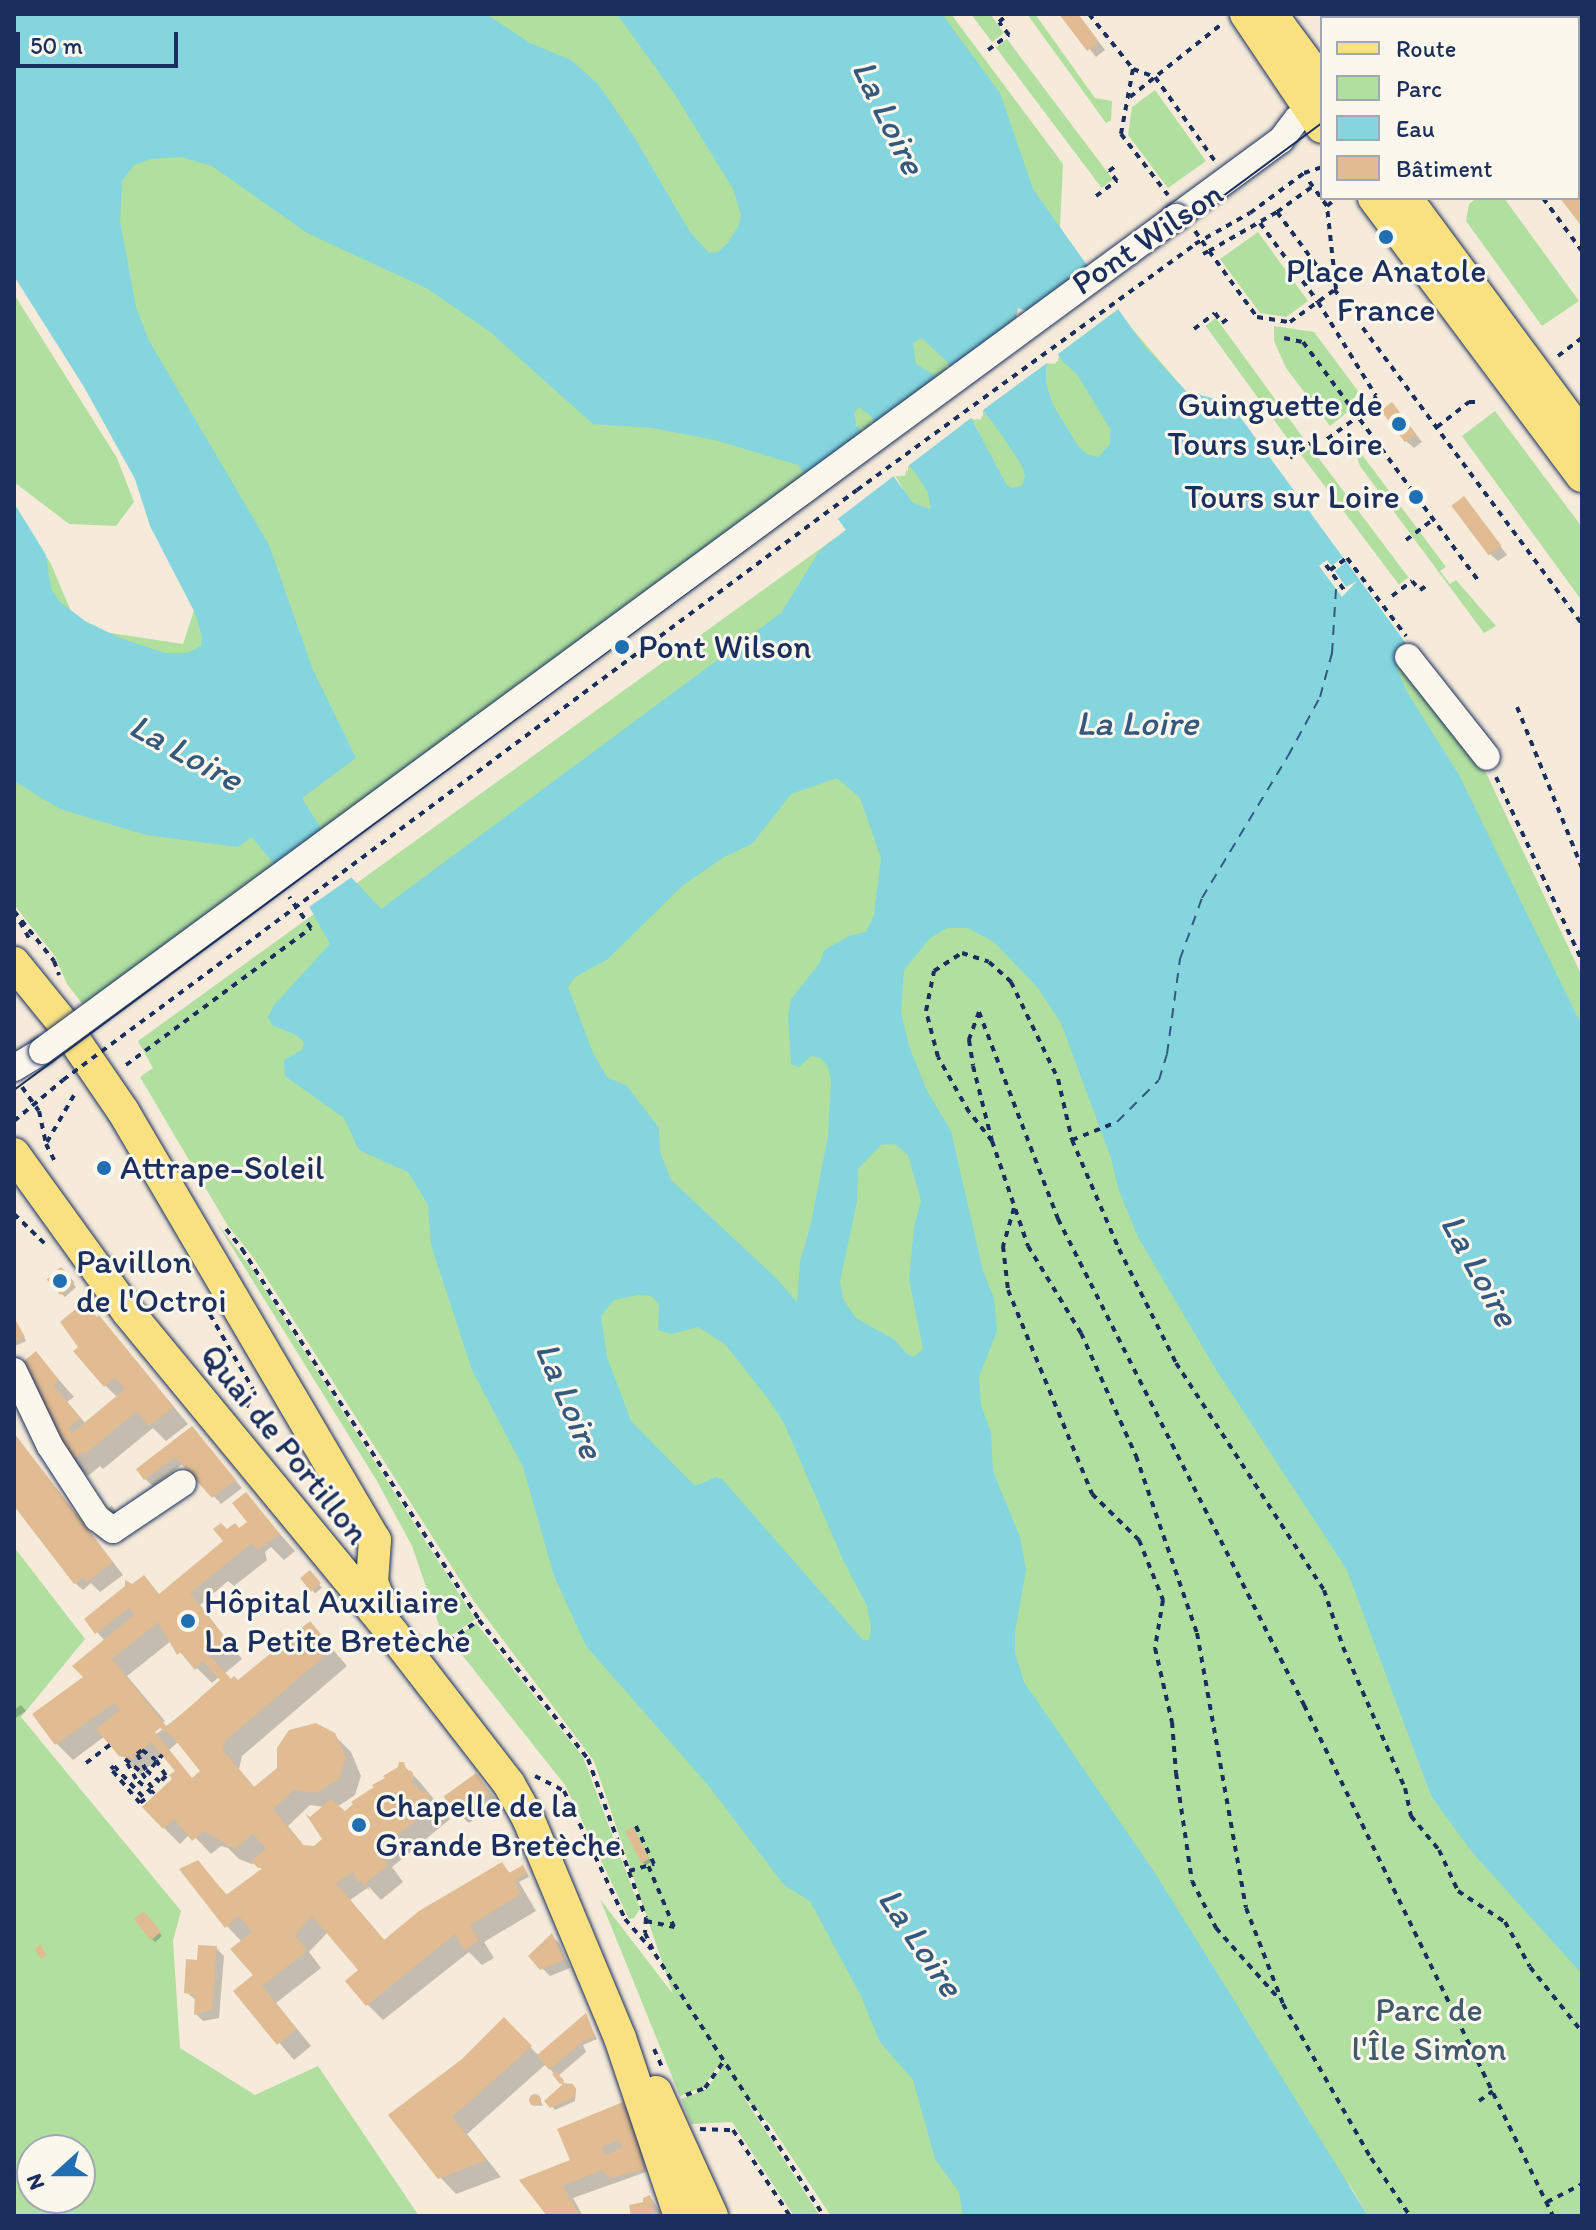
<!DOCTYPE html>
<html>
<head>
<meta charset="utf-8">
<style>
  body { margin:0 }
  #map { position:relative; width:1596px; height:2230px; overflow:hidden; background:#f6ebda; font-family:Itim,sans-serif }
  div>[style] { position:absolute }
  .green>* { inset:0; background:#b0df9f; transform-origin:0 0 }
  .water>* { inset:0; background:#84d5dd }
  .pier>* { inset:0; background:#f6ebda; transform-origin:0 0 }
  .shadow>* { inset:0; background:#0003; transform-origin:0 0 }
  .ferry>* { height:2px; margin-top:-1px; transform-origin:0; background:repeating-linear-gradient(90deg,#35587e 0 10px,transparent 0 18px) }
  .building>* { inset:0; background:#e1bb92; transform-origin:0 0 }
  .round { border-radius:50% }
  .path>* { height:4px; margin-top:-2px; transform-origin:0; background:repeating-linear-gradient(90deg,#1b2f5e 0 6px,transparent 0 12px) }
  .roads { filter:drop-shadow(0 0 2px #1b2f5e) drop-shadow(0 0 2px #1b2f5e) }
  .minor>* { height:26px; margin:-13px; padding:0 13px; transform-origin:13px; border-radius:13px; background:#fbf7ec }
  .major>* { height:32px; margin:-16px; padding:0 16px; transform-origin:16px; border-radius:16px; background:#f9e181 }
  .tram>* { height:2px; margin:-1px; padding:0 1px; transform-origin:1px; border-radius:1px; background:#1b2f5e }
  .path-bridge>* { height:4px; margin-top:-2px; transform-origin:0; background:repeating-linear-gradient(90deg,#1b2f5e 0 6px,transparent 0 12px) }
  .bridges { filter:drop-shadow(0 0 2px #1b2f5e) drop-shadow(0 0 2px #1b2f5e) }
  .minor-bridge>* { height:26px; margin:-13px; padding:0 13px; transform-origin:13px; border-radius:13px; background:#fbf7ec }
  .dots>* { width:22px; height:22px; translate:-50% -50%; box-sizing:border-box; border:4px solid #fbf7ec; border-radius:50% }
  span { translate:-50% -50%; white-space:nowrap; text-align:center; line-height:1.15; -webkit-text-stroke:6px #fbf7ec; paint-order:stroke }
  .street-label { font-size:34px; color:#1b2f5e }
  .poi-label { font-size:34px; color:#1b2f5e }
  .right { translate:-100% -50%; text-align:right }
  .left { translate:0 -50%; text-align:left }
  .park-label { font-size:34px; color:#405b6e }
  .water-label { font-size:36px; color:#35587e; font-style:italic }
  .frame { position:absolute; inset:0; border:16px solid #1b2f5e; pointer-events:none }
  .legend { position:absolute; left:1320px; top:16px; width:260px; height:184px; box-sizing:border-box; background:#fbf7ec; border:2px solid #a1a7b3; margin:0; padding:10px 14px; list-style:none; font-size:24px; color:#1b2f5e }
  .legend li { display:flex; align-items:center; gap:16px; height:40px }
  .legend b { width:40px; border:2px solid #a1a7b3 }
  .north { position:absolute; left:16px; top:2134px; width:80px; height:80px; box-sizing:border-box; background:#fbf7ec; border:2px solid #a1a7b3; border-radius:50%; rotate:249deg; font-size:22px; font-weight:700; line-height:32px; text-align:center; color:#1b2f5e }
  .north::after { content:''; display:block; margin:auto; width:28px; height:36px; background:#1f6fb2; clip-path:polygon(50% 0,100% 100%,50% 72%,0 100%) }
  .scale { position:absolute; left:16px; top:32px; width:162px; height:36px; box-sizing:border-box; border:4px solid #1b2f5e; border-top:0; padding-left:10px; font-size:24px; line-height:28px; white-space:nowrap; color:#1b2f5e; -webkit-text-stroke:6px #fbf7ec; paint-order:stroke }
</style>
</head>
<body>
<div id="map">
  <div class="green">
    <div style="clip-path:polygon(14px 14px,951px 14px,1063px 164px,1060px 229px,1047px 210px,1048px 239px,1110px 280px,88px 1011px,67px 984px,55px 956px,14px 905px,14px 506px,51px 564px,78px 628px,183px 644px,200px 592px)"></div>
    <div style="clip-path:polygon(971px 14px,990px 14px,1004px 33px,992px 42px)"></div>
    <div style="clip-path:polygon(1027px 14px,1035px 14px,1095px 98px,1112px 101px,1111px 120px,1106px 123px)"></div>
    <div style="left:1007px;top:39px;width:176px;height:14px;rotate:53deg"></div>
    <div style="clip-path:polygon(1155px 90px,1206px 161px,1168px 188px,1128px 135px,1132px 107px)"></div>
    <div style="clip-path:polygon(1477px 198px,1504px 198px,1579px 301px,1542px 326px,1466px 221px,1469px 204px)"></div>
    <div style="clip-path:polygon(1258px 232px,1308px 301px,1286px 317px,1260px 313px,1220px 259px)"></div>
    <div style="clip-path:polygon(14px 294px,117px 458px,134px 502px,116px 526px,69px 524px,14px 482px)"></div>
    <div style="left:1216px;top:318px;width:152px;height:13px;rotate:54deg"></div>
    <div style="clip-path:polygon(evenodd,1129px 325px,1453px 703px,1582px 976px,1582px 2216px,1368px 2216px,1348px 2182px,1361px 2216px,831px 2216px,771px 2126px,743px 2096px,820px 2216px,794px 2216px,732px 2122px,691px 2124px,681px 2099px,707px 2089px,720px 2070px,717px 2067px,704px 2087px,680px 2096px,600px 1899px,673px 1994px,594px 1761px,473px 1600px,253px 1257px,228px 1226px,140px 1077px,153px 1068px,138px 1041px,903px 489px,895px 475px,905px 476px,907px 466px,979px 433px,971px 418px,981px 420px,983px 410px,993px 423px,1046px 383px,1047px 362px,1055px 364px,1059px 357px,1070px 368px,1129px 325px,1405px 1725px,1486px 1866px,1431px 1796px,1405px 1725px)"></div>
    <div style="clip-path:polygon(1274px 326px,1314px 332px,1358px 391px,1345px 414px,1330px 426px,1286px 368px,1274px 341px)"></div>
    <div style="clip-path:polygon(1495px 411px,1582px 527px,1582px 601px,1462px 436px)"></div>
    <div style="left:1311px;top:448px;width:162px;height:12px;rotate:53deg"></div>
    <div style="clip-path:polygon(1360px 452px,1446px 567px,1440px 571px,1450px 584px,1456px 580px,1496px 626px,1484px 633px,1360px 466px,1356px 454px)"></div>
    <div style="clip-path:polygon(217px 1223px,252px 1269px,475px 1619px,449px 1637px,439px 1625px,412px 1546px,377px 1481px)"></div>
    <div style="clip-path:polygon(evenodd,14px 1547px,85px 1639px,21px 1717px,181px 1911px,173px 1941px,180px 2048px,255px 2095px,318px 2066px,419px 2216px,14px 2216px,14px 1547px,32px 2150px,80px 2150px,80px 2198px,32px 2198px,32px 2150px)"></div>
    <div style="clip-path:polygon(476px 1623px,583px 1757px,640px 1909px,634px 1918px,629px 1919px,565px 1785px,451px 1641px)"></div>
  </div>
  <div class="water">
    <div style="clip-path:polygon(evenodd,14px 14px,486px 14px,530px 43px,571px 60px,598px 84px,633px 135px,690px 232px,709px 253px,718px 252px,728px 243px,739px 225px,741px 215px,733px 189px,676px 96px,617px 14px,942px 14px,1000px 93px,1033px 189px,1145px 347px,1186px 391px,1230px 403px,1413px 653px,1396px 667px,1407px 692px,1459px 775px,1582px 1026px,1582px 1974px,1472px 1852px,1431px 1796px,1347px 1570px,1215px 1368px,1138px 1237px,1119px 1191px,1111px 1158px,1061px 1023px,1038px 988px,994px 942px,968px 928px,947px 928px,930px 938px,904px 970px,901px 1012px,910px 1049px,927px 1091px,951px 1131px,983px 1271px,994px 1298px,997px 1331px,979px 1377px,981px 1405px,991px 1433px,993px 1471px,1020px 1537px,1026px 1570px,1015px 1632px,1015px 1653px,1024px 1682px,1155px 1873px,1368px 2216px,963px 2216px,959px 2192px,935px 2159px,913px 2080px,880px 2042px,861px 1996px,810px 1901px,784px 1885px,708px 1785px,586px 1646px,554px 1576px,523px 1467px,472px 1370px,431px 1245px,428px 1205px,408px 1172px,359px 1150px,344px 1118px,285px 1076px,284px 1060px,302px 1050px,304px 1042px,296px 1035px,272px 1025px,268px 1017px,274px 1005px,330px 944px,310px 908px,252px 837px,238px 847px,146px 835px,60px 809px,14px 781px,14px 503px,46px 555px,51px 589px,59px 601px,85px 621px,120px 638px,165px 653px,187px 653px,201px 646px,202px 637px,195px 613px,150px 526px,135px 479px,84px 387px,14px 276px,14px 14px,181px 157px,212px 166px,307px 233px,428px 289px,489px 331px,593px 424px,652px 428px,715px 440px,798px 465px,846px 530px,820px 550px,781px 613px,381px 909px,351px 877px,302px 798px,356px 758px,313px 670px,269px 545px,148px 339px,136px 307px,120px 221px,122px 181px,134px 165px,151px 159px,181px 157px,14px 14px,1027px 311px,1063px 362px,1077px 374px,1110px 429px,1110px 443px,1099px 457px,1088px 455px,1078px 446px,1052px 403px,1046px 383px,1047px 362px,1015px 313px,1027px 311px,14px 14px,922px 338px,946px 361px,1001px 434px,1022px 466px,1025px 476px,1022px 486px,1011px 488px,1006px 484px,971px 418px,942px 380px,916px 364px,913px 343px,922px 338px,14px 14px,859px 407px,871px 416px,919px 478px,928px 493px,931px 509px,913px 503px,856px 425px,854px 413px,859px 407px,14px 14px,837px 778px,860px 798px,881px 858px,874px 915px,866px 932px,849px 936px,824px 950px,819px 964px,791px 999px,788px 1016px,791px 1064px,799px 1067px,811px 1056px,821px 1058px,828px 1067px,831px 1081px,828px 1136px,811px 1223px,800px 1262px,797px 1302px,776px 1278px,671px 1180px,660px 1152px,659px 1128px,627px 1086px,607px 1077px,593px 1053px,568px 987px,575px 977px,608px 959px,682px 886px,724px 857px,752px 844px,791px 794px,837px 778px,14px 14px,895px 1144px,908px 1155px,921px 1201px,914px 1227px,909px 1280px,923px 1349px,914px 1357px,907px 1354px,895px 1340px,856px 1318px,843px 1299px,840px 1281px,857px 1202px,858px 1169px,881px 1145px,895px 1144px,14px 14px,638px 1295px,651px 1296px,659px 1304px,658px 1330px,671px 1334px,698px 1327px,725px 1344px,769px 1400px,784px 1423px,844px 1562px,867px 1606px,871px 1627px,869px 1640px,863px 1640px,722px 1479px,716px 1477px,695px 1486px,631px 1421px,607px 1357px,601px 1316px,614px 1300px,638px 1295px)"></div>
  </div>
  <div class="pier">
    <div style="clip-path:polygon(1094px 269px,1121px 307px,1058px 354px,1058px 362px,1020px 312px,1022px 322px,1052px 364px,1047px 363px,983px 410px,983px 417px,945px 365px,954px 371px,1016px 319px,1018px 308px,1027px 311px)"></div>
    <div style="clip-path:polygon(939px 375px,977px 421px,971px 418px,908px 466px,908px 472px,870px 422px,879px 426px,941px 381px)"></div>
    <div style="clip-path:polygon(862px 427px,901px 477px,895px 475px,835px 521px,805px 481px,863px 431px)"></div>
    <div style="clip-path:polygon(1341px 558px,1345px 563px,1335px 571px,1346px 587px,1357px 581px,1342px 597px,1319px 566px,1327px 560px,1332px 566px)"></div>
    <div style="left:326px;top:834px;width:50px;height:61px;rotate:55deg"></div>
  </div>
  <div class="shadow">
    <div style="clip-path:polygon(1062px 14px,1078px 14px,1105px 50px,1096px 57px)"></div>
    <div style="left:1582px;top:19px;width:105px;height:5px;rotate:90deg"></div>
    <div style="clip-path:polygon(1399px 412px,1422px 442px,1414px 448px,1406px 441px)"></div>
    <div style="clip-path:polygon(1471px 506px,1507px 555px,1498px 561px,1490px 554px)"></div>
    <div style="left:61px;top:1270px;width:23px;height:15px;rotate:49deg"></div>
    <div style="clip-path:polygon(14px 1317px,26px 1341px,15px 1346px,14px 1345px)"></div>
    <div style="clip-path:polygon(99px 1317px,188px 1424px,166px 1441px,153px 1428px,103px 1469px,100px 1466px,88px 1476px,72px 1460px,36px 1354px,74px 1397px,67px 1402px,86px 1424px,118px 1398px,105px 1385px)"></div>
    <div style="clip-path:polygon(14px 1434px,123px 1575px,100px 1592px,91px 1583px,83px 1590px,75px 1583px,14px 1502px)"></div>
    <div style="clip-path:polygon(199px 1437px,242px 1488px,221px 1504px,184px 1463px,153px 1486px,145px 1479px)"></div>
    <div style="clip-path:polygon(112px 1506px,115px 1510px,122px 1520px,106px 1510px)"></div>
    <div style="clip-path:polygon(evenodd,264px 1516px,295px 1551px,284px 1560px,271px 1547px,265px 1552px,267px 1560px,234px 1586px,228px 1581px,200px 1605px,242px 1659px,224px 1674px,231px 1681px,238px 1683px,310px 1623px,347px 1666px,242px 1756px,239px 1769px,256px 1789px,334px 1735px,351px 1752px,361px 1776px,355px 1795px,337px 1807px,345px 1813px,403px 1765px,419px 1781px,450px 1819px,392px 1867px,403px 1882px,381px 1900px,369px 1887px,350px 1900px,385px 1941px,502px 1865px,511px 1874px,523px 1868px,526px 1871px,529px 1877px,519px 1882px,536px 1911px,484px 1942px,494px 1958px,482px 1965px,469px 1952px,383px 2020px,367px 2004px,361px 1970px,328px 1932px,309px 1952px,321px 1968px,276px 2003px,311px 2046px,294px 2060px,236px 1992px,256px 1975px,242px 1942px,227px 1926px,197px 1862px,228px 1896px,263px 1870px,255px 1862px,252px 1864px,239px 1859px,228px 1848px,221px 1846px,211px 1854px,191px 1833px,180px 1844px,164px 1828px,178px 1771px,163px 1754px,140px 1774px,125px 1759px,223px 1681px,219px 1677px,212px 1683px,197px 1668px,195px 1670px,171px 1641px,127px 1676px,165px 1721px,123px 1756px,105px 1736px,73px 1760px,57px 1744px,105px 1641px,86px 1620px,160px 1596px,226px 1542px,227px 1532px,239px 1530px,264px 1516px,178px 1742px,202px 1771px,192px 1780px,169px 1750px,178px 1742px,264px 1516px,310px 1805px,325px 1807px,325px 1839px,314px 1848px,305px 1847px,288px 1826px,310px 1805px)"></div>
    <div style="left:310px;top:1573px;width:19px;height:9px;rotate:51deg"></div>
    <div style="clip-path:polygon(21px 1705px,26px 1711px,14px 1719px,14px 1710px)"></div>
    <div style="clip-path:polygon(483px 1783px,497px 1801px,469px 1823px,461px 1816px)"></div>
    <div style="clip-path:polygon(633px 1829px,651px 1862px,646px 1865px,642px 1862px)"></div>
    <div style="clip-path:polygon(147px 1917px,162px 1936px,155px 1942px,152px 1939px)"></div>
    <div style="clip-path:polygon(552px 1936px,559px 1943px,570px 1968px,550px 1976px,530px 1956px)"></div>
    <div style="clip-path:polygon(216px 1948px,224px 1956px,219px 2018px,203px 2021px,196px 2014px,196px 2000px,186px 1992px,199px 1962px)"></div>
    <div style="clip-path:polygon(585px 2016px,597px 2039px,583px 2045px,586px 2052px,558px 2076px,567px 2087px,576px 2089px,575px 2101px,555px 2110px,547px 2101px,565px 2087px,546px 2064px,467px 2134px,501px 2177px,456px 2194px,440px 2177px,463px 2060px,504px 2020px,539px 2056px)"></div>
    <div style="clip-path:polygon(537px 2096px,540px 2100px,543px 2106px,535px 2105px,532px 2098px)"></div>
    <div style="clip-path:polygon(623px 2104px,635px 2116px,646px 2172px,573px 2198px,583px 2216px,550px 2216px,573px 2161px)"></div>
    <div style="clip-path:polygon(650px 2197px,663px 2216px,633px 2216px,645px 2204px)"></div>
  </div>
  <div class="ferry">
    <div style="left:1117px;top:1122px;width:59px;rotate:-45deg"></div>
    <div style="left:1159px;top:1080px;width:27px;rotate:-73deg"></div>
    <div style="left:1167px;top:1054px;width:96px;rotate:-82.2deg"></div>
    <div style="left:1180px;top:959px;width:65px;rotate:-70.2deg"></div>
    <div style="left:1202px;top:898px;width:166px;rotate:-58.8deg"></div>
    <div style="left:1288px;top:756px;width:67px;rotate:-61.5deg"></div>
    <div style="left:1320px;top:697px;width:46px;rotate:-74.7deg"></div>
    <div style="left:1332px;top:653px;width:64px;rotate:-86.4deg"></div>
  </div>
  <div class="building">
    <div style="clip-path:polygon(1059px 14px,1078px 14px,1099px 42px,1087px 51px)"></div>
    <div style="left:1582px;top:16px;width:94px;height:5px;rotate:90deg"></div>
    <div style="clip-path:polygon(1578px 137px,1582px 142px,1582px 227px,1560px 198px,1578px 198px)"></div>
    <div style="left:1392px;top:402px;width:40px;height:14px;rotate:53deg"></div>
    <div style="left:1464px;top:496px;width:62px;height:16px;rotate:53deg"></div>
    <div style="left:61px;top:1267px;width:21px;height:19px;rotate:49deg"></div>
    <div style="clip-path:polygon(84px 1302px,97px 1317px,99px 1315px,174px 1407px,149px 1426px,137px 1411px,85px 1454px,83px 1451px,71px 1462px,19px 1365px,36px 1351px,59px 1380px,53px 1385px,81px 1418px,68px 1428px,72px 1433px,125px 1389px,115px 1377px,104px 1387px,73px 1351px,78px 1347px,60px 1322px)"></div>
    <div style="clip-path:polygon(14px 1318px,25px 1337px,14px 1342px)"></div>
    <div style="clip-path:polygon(192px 1426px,236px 1480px,212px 1498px,175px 1457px,144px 1480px,136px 1469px)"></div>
    <div style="clip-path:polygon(14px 1433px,113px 1562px,87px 1582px,83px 1577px,74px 1584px,14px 1506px)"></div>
    <div style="clip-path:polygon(evenodd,246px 1492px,280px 1534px,259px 1549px,251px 1544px,190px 1593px,228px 1642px,210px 1656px,231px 1679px,234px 1676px,238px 1680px,310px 1621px,333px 1649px,226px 1740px,223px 1751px,254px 1787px,277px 1768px,277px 1748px,289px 1730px,316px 1723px,335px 1733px,346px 1758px,339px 1779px,316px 1793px,294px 1790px,273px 1809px,303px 1845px,314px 1846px,322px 1839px,305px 1813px,310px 1817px,331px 1799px,345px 1811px,353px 1804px,351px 1802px,374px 1787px,372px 1785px,385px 1778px,383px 1776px,398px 1767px,399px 1762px,404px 1762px,407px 1773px,410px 1770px,413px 1773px,412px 1783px,424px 1793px,427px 1791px,430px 1801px,436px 1802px,434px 1807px,377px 1850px,388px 1865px,366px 1883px,370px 1891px,361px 1881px,358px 1883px,353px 1872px,336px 1883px,384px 1940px,419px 1911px,502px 1862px,509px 1873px,523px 1865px,527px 1873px,514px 1881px,521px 1894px,470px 1925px,479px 1941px,464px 1950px,455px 1934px,366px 2006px,345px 1981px,358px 1970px,312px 1916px,295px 1935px,307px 1951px,262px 1986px,297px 2029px,277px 2045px,233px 1991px,253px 1975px,230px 1949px,252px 1932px,239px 1916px,225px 1928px,179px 1869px,198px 1860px,226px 1895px,264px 1867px,258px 1868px,251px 1861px,266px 1849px,253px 1834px,235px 1849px,204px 1831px,192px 1841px,174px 1819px,163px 1829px,142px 1807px,172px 1779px,169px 1775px,175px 1771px,151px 1742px,132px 1759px,119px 1756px,96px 1729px,120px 1710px,114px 1703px,55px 1745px,32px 1714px,83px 1677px,72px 1666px,135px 1614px,129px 1608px,95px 1634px,84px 1619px,125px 1586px,125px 1580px,132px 1584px,144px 1575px,159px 1594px,223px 1541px,213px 1529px,221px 1523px,227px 1529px,235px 1523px,239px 1528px,247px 1522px,232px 1503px,246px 1492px,158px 1622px,177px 1655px,181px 1652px,194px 1668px,203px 1661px,220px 1680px,167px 1727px,112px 1659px,158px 1622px,246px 1492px,160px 1728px,172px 1736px,200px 1771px,192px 1778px,155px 1732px,160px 1728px)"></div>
    <div style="left:310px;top:1570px;width:17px;height:13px;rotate:50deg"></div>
    <div style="left:476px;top:1773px;width:24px;height:40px;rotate:54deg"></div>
    <div style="left:633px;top:1827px;width:36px;height:9px;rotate:63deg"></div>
    <div style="left:144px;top:1911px;width:27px;height:13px;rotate:51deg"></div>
    <div style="clip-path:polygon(552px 1933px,564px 1960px,540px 1970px,528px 1956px)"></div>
    <div style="clip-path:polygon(40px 1944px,47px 1956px,40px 1958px,35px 1949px)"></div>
    <div style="clip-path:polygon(198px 1945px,217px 1946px,212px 2010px,194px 2015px,195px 1994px,184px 1993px,186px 1959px,197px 1960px)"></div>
    <div style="clip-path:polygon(586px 2013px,595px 2036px,582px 2042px,549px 2070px,537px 2055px)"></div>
    <div style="clip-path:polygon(504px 2017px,532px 2046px,452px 2117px,487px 2160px,438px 2179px,388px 2115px,462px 2059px)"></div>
    <div style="left:556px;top:2071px;width:13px;height:5px;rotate:51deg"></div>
    <div style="clip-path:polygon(564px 2083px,573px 2084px,576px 2089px,573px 2098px,550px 2108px,544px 2101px)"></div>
    <div class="round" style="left:529px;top:2094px;width:12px;height:12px"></div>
    <div style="clip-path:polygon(evenodd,623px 2102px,636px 2134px,644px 2169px,610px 2178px,601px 2170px,563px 2186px,580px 2216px,547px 2216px,519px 2180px,570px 2160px,557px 2129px,623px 2102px,619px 2140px,622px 2148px,605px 2155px,602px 2147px,619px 2140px)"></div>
    <div style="clip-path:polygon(650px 2195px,655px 2216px,631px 2216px,629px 2205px,643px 2202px,643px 2198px)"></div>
  </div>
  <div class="path">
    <div style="left:1089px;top:14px;width:70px;rotate:51.3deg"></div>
    <div style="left:1133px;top:69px;width:66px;rotate:100.5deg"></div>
    <div style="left:1121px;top:134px;width:77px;rotate:52.4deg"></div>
    <div style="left:1552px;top:14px;width:5px;rotate:53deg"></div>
    <div style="left:1388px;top:18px;width:6px;rotate:-39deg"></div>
    <div style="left:1562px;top:18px;width:7px;rotate:-34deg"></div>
    <div style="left:988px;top:50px;width:26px;rotate:-36deg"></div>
    <div style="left:1009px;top:35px;width:16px;rotate:-128deg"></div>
    <div style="left:999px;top:22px;width:9px;rotate:-41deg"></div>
    <div style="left:1133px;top:69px;width:23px;rotate:20deg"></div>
    <div style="left:1155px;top:77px;width:103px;rotate:54.5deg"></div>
    <div style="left:1130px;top:97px;width:119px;rotate:-38.5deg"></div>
    <div style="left:1096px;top:196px;width:26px;rotate:-36deg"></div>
    <div style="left:1117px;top:181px;width:13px;rotate:-129deg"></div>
    <div style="left:1109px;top:171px;width:10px;rotate:-37deg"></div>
    <div style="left:1543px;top:198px;width:66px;rotate:53.7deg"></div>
    <div style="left:1327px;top:206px;width:13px;rotate:-39deg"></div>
    <div style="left:1277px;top:212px;width:513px;rotate:53.49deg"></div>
    <div style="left:1260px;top:223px;width:98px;rotate:53.7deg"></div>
    <div style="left:1318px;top:302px;width:110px;rotate:58.3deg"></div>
    <div style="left:1376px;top:396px;width:12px;rotate:114deg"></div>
    <div style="left:1371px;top:407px;width:59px;rotate:143.9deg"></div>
    <div style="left:1195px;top:231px;width:24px;rotate:55deg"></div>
    <div style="left:1209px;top:251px;width:78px;rotate:-29.8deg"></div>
    <div style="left:1277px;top:212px;width:44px;rotate:-35.8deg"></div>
    <div style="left:1195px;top:244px;width:63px;rotate:-29.4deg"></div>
    <div style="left:1250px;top:213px;width:67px;rotate:-36.5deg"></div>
    <div style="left:1304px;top:173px;width:19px;rotate:-18deg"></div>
    <div style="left:1203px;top:254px;width:7px;rotate:-27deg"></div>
    <div style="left:1209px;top:251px;width:82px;rotate:54deg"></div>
    <div style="left:1257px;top:317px;width:33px;rotate:9deg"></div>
    <div style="left:1290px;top:322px;width:57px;rotate:-35.7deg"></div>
    <div style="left:1336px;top:289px;width:83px;rotate:-96.2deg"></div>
    <div style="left:1327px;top:206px;width:31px;rotate:-126deg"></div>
    <div style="left:1194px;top:329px;width:26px;rotate:-37deg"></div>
    <div style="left:1215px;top:313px;width:12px;rotate:55deg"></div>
    <div style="left:1222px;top:323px;width:10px;rotate:-37deg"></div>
    <div style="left:1284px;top:338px;width:19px;rotate:12deg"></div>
    <div style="left:1303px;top:342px;width:295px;rotate:53.7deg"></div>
    <div style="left:1558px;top:356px;width:30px;rotate:-37deg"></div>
    <div style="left:1437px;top:427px;width:41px;rotate:-38deg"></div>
    <div style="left:1469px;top:402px;width:9px"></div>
    <div style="left:1290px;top:458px;width:25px;rotate:-37deg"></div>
    <div style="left:1310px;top:443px;width:14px;rotate:51deg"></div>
    <div style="left:1319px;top:454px;width:10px;rotate:-37deg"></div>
    <div style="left:1406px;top:540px;width:35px;rotate:-37deg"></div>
    <div style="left:1326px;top:565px;width:31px;rotate:54deg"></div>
    <div style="left:1330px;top:570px;width:21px;rotate:-35deg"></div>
    <div style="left:1347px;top:558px;width:98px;rotate:52.9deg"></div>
    <div style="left:1392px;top:596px;width:25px;rotate:-37deg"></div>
    <div style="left:1412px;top:581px;width:12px;rotate:48deg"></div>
    <div style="left:1420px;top:590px;width:11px;rotate:-34deg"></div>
    <div style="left:1517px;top:707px;width:174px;rotate:68deg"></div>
    <div style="left:1496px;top:777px;width:203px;rotate:64.9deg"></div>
    <div style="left:14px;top:911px;width:64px;rotate:51.3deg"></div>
    <div style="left:54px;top:961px;width:15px;rotate:70deg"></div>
    <div style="left:20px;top:922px;width:23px;rotate:61deg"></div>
    <div style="left:979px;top:1012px;width:222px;rotate:69.1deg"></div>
    <div style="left:1058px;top:1219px;width:545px;rotate:63.15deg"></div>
    <div style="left:1304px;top:1705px;width:568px;rotate:64.02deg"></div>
    <div style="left:979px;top:1012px;width:30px;rotate:110deg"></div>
    <div style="left:969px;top:1040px;width:26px;rotate:81deg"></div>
    <div style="left:973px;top:1066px;width:77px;rotate:75.8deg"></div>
    <div style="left:992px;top:1141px;width:111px;rotate:71.1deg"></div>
    <div style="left:1028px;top:1246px;width:102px;rotate:58.7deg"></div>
    <div style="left:1081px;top:1333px;width:135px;rotate:65.9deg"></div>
    <div style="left:1136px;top:1456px;width:187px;rotate:71deg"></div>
    <div style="left:1197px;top:1633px;width:279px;rotate:79.9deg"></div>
    <div style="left:1246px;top:1908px;width:103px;rotate:68.9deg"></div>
    <div style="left:1283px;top:2004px;width:177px;rotate:60.3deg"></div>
    <div style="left:1371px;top:2158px;width:70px;rotate:56.1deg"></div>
    <div style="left:126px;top:1065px;width:230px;rotate:-36.5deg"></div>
    <div style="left:311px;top:928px;width:38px;rotate:-125deg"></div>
    <div style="left:22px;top:1087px;width:29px;rotate:55deg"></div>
    <div style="left:39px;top:1111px;width:34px;rotate:78deg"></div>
    <div style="left:46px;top:1144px;width:20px;rotate:63deg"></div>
    <div style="left:14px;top:1121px;width:64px;rotate:-39.9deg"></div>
    <div style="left:1072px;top:1140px;width:48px;rotate:-21.8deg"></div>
    <div style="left:992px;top:1141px;width:37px;rotate:-128deg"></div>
    <div style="left:969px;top:1112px;width:63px;rotate:-119.4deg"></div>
    <div style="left:938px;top:1057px;width:48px;rotate:-104.6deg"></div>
    <div style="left:926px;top:1011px;width:41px;rotate:-78.7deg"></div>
    <div style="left:934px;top:971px;width:33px;rotate:-33deg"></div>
    <div style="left:962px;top:953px;width:28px;rotate:18deg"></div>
    <div style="left:989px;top:962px;width:30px;rotate:42deg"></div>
    <div style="left:1011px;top:982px;width:108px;rotate:64.1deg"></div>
    <div style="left:1058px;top:1079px;width:63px;rotate:77.1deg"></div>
    <div style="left:1072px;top:1140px;width:119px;rotate:66.7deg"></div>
    <div style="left:1119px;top:1249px;width:127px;rotate:63.4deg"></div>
    <div style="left:1176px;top:1363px;width:271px;rotate:56.9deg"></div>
    <div style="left:1324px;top:1590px;width:60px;rotate:71.6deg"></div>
    <div style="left:1343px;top:1647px;width:154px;rotate:66.3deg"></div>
    <div style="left:1405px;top:1788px;width:29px;rotate:78deg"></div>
    <div style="left:1411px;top:1816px;width:44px;rotate:50.5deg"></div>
    <div style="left:1439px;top:1850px;width:45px;rotate:65.1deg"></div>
    <div style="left:1458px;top:1891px;width:56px;rotate:33.4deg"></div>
    <div style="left:1505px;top:1922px;width:51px;rotate:60.9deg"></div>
    <div style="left:1530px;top:1967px;width:83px;rotate:51.3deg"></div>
    <div style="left:47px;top:1142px;width:54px;rotate:-60.1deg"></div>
    <div style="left:1014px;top:1208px;width:40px;rotate:106deg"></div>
    <div style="left:1003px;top:1246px;width:44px;rotate:83.5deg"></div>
    <div style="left:1008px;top:1290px;width:221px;rotate:67.6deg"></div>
    <div style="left:1092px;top:1494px;width:66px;rotate:44.4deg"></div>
    <div style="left:1139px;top:1540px;width:65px;rotate:68.2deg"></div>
    <div style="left:1163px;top:1600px;width:49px;rotate:99.5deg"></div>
    <div style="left:1155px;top:1648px;width:76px;rotate:77.1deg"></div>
    <div style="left:1172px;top:1722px;width:51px;rotate:85.5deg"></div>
    <div style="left:1176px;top:1773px;width:109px;rotate:81.6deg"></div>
    <div style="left:1192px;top:1881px;width:53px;rotate:62.9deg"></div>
    <div style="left:1216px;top:1928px;width:95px;rotate:48.4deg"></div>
    <div style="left:14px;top:1214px;width:42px;rotate:44deg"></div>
    <div style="left:226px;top:1229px;width:26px;rotate:51deg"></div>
    <div style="left:242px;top:1249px;width:440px;rotate:57.4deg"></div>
    <div style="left:479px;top:1620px;width:177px;rotate:51.9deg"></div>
    <div style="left:588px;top:1759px;width:169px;rotate:70deg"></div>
    <div style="left:646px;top:1918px;width:15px;rotate:94deg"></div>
    <div style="left:645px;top:1933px;width:23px;rotate:65deg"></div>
    <div style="left:655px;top:1954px;width:312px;rotate:57.2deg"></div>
    <div style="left:204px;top:1304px;width:100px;rotate:60.1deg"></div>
    <div style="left:254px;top:1391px;width:23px;rotate:115deg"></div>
    <div style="left:439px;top:1648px;width:49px;rotate:-35deg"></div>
    <div style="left:142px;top:1750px;width:17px;rotate:36deg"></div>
    <div style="left:156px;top:1760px;width:19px;rotate:58deg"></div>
    <div style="left:166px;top:1776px;width:8px;rotate:135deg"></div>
    <div style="left:160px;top:1782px;width:18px;rotate:-139deg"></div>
    <div style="left:146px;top:1770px;width:18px;rotate:-119deg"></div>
    <div style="left:137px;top:1754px;width:6px;rotate:-39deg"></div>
    <div style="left:125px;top:1759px;width:22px;rotate:39deg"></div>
    <div style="left:142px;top:1773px;width:22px;rotate:56deg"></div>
    <div style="left:154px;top:1791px;width:3px;rotate:135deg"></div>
    <div style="left:152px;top:1793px;width:21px;rotate:-139deg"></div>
    <div style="left:136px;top:1779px;width:23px;rotate:-119deg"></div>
    <div style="left:86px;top:1763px;width:30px;rotate:-37deg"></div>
    <div style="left:114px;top:1766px;width:45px;rotate:46.8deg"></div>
    <div style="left:145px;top:1799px;width:6px;rotate:141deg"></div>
    <div style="left:140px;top:1803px;width:45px;rotate:-130.5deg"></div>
    <div style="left:111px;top:1769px;width:4px;rotate:-45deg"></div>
    <div style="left:152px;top:1767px;width:16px;rotate:-50deg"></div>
    <div style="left:535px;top:1776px;width:33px;rotate:27deg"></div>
    <div style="left:564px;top:1791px;width:142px;rotate:64.5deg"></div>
    <div style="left:625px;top:1919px;width:40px;rotate:49deg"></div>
    <div style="left:629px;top:1871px;width:26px;rotate:-16deg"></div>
    <div style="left:654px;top:1864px;width:47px;rotate:-115.5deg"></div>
    <div style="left:646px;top:1921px;width:29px;rotate:12deg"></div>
    <div style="left:674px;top:1927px;width:67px;rotate:-112.8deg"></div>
    <div style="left:654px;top:2049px;width:20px;rotate:66deg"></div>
    <div style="left:686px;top:2095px;width:20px;rotate:-20deg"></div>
    <div style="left:705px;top:2088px;width:33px;rotate:-55deg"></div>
    <div style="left:1479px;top:2101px;width:17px;rotate:-36deg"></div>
    <div style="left:700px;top:2129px;width:33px;rotate:2deg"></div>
    <div style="left:733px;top:2130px;width:103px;rotate:56.5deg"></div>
    <div style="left:1547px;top:2202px;width:39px;rotate:-27deg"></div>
  </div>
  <div class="roads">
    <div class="minor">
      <div style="left:1437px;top:18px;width:7px;rotate:-34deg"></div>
      <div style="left:1509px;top:18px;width:7px;rotate:-34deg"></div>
      <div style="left:1176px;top:217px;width:130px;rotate:-36.3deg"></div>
      <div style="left:1281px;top:140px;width:26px;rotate:-53deg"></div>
      <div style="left:1408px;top:657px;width:127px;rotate:51.7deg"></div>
      <div style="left:14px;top:1068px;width:33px;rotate:-31deg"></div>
      <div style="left:14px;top:1371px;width:83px;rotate:64.4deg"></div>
      <div style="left:50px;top:1446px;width:86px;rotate:56.9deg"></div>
      <div style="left:97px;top:1518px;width:20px;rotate:37deg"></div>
      <div style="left:113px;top:1530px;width:84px;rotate:-33.9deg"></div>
    </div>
    <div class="major">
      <div style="left:1246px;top:14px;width:136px;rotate:56.1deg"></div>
      <div style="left:1271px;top:14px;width:86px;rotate:53.5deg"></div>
      <div style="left:1374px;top:198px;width:347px;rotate:53.2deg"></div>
      <div style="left:1406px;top:198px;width:296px;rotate:53.5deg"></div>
      <div style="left:14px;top:963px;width:76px;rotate:50.9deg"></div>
      <div style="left:62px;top:1022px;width:108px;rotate:55.6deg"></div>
      <div style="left:123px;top:1111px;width:498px;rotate:59.6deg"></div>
      <div style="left:375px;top:1540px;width:42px;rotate:94.1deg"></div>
      <div style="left:372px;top:1582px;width:33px;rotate:69deg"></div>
      <div style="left:14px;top:1154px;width:195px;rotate:54.2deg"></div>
      <div style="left:128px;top:1312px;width:417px;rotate:50.5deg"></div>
      <div style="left:393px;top:1634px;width:190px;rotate:52.3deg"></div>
      <div style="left:509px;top:1784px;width:39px;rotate:61deg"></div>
      <div style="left:528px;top:1818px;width:238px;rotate:67.3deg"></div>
      <div style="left:620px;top:2038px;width:188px;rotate:71.4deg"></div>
      <div style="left:656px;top:2092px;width:136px;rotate:65.7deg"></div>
    </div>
  </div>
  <div class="tram">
    <div style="left:1481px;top:18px;width:6px;rotate:-39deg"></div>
    <div style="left:14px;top:1090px;width:1627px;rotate:-36.48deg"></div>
  </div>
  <div class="path-bridge">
    <div style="left:63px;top:1080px;width:989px;rotate:-36.62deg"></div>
    <div style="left:857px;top:490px;width:418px;rotate:-36deg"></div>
  </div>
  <div class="bridges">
    <div class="minor-bridge">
      <div style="left:42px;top:1051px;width:1408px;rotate:-36.33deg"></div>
    </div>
  </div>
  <div class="dots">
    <div style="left:1386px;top:237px;background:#1f6fb2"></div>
    <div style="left:1399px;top:424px;background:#1f6fb2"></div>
    <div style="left:1416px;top:497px;background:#1f6fb2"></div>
    <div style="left:622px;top:647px;background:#1f6fb2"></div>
    <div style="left:104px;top:1168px;background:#1f6fb2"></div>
    <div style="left:60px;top:1281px;background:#1f6fb2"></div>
    <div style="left:188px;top:1621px;background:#1f6fb2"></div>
    <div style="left:359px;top:1825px;background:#1f6fb2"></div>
  </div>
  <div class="street-label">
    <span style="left:1147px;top:238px;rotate:-34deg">Pont Wilson</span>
    <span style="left:285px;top:1444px;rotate:51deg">Quai de Portillon</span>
  </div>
  <div class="poi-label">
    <span style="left:1386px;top:290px">Place Anatole<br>France</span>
    <span class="right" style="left:1383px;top:424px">Guinguette de<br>Tours sur Loire</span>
    <span class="right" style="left:1400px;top:497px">Tours sur Loire</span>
    <span class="left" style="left:638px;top:647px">Pont Wilson</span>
    <span class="left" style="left:120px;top:1168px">Attrape-Soleil</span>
    <span class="left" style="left:76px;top:1281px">Pavillon<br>de l'Octroi</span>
    <span class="left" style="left:204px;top:1621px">Hôpital Auxiliaire<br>La Petite Bretèche</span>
    <span class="left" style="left:375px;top:1825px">Chapelle de la<br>Grande Bretèche</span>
  </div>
  <div class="park-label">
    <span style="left:1429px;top:2029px">Parc de<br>l'Île Simon</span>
  </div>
  <div class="water-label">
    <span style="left:889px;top:117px;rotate:64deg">La Loire</span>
    <span style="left:1137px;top:723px">La Loire</span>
    <span style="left:186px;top:752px;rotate:29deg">La Loire</span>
    <span style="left:1480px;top:1270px;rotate:61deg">La Loire</span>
    <span style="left:570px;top:1400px;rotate:67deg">La Loire</span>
    <span style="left:921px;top:1942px;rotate:56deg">La Loire</span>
  </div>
  <div class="frame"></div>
  <ul class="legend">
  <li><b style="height:10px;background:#f9e181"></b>Route</li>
  <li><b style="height:22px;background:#b0df9f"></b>Parc</li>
  <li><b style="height:22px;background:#84d5dd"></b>Eau</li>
  <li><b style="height:22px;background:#e1bb92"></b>Bâtiment</li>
  </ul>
  <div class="north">N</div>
  <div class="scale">50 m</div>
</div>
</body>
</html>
